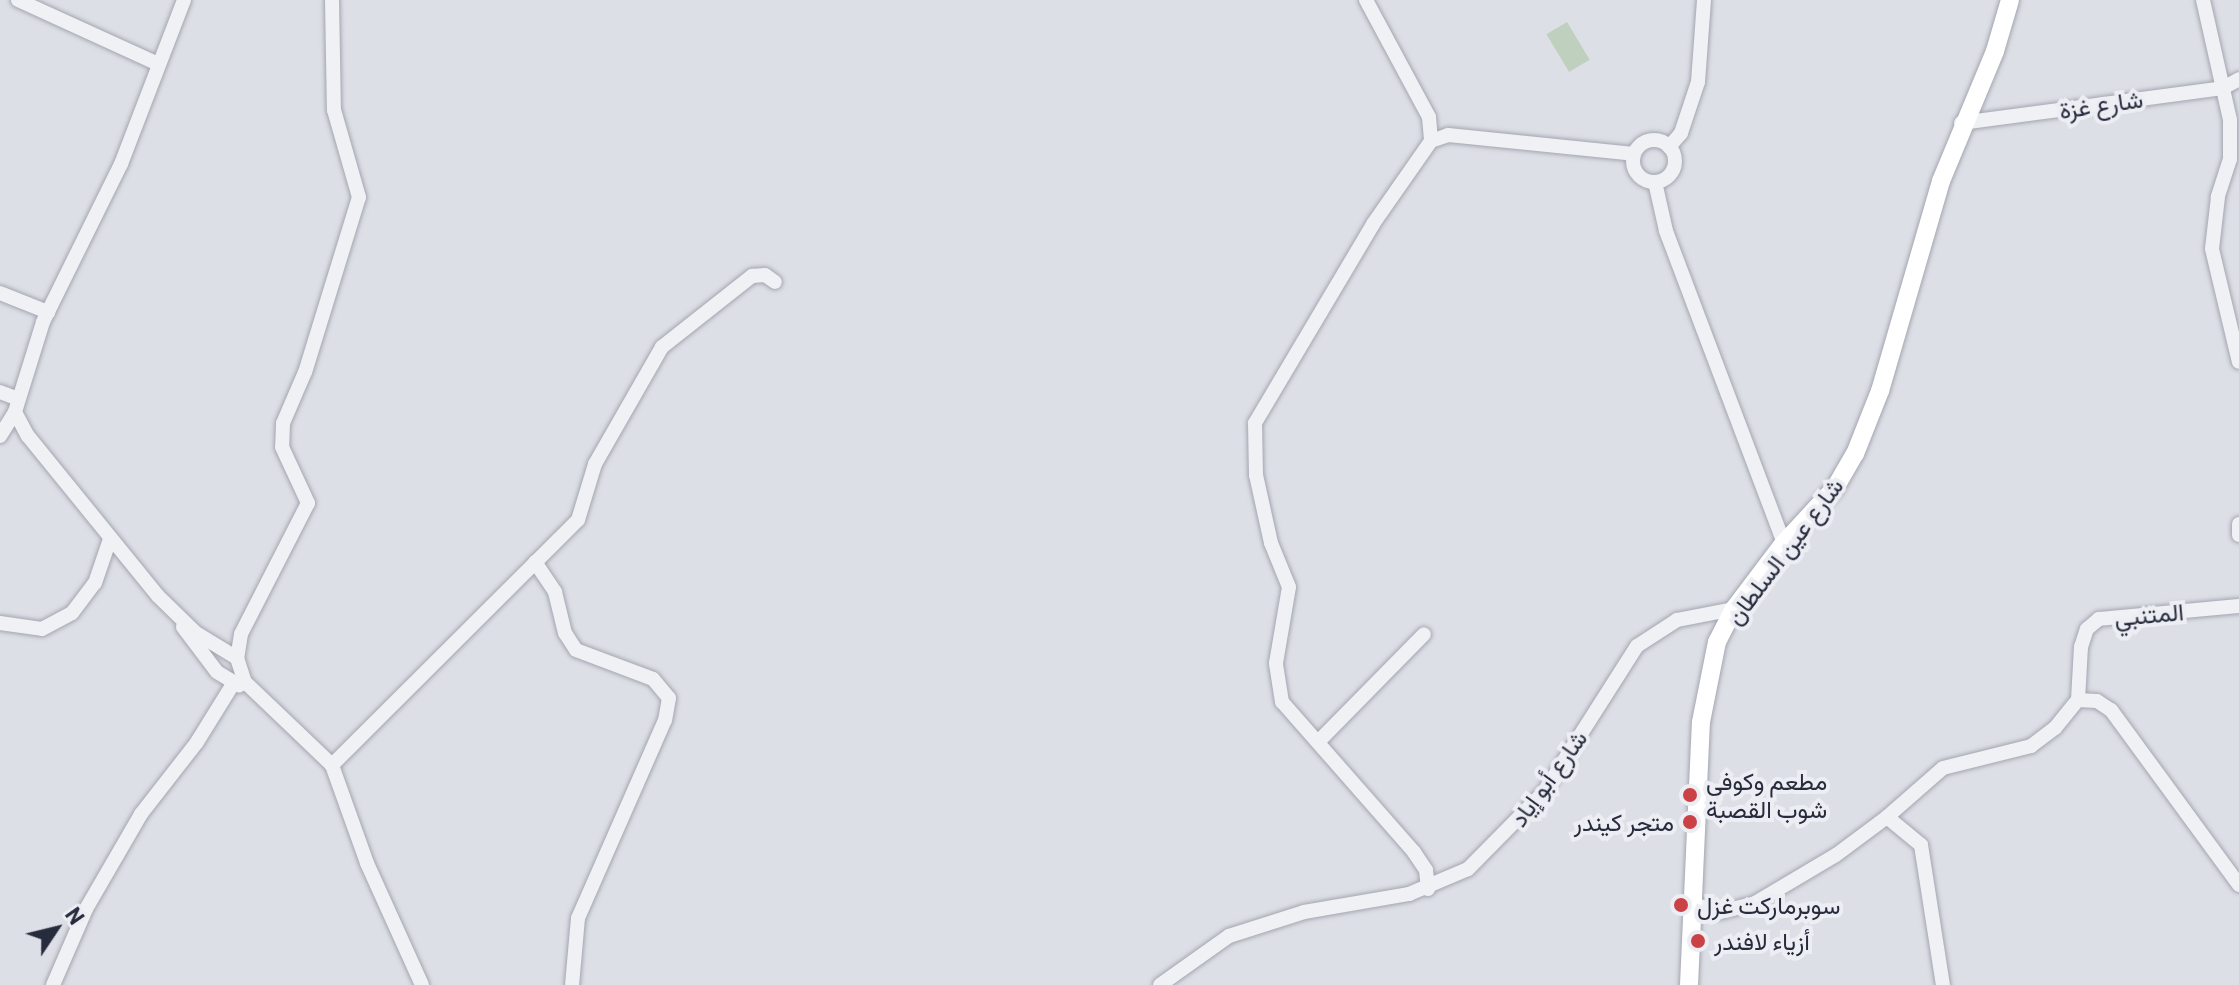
<!DOCTYPE html>
<html>
<head>
<meta charset="utf-8">
<style>
  body { margin:0 }
  #map { position:relative; width:2239px; height:985px; overflow:hidden; background:#dddfe6; font-family:Barlow,Vazirmatn,sans-serif }
  div>[style] { position:absolute }
  .green>* { inset:0; background:#c0d0be; transform-origin:0 0 }
  .roads { filter:drop-shadow(0 0 2px #a3a6b0) drop-shadow(0 0 2px #a3a6b0) }
  .minor>* { height:14px; margin:-7px; padding:0 7px; transform-origin:7px; border-radius:7px; background:#eff1f5 }
  .minor>.ring { margin:-7px; padding:0; box-sizing:content-box; background:none; border:14px solid #eff1f5; border-radius:50% }
  .major>* { height:18px; margin:-9px; padding:0 9px; transform-origin:9px; border-radius:9px; background:#fff }
  .dots>* { width:22px; height:22px; translate:-50% -50%; box-sizing:border-box; border:4px solid #eceef4; border-radius:50% }
  span { translate:-50% -50%; white-space:nowrap; text-align:center; line-height:1.15; -webkit-text-stroke:8px #eceef4; paint-order:stroke }
  .street-label { font-size:24px; color:#272c3d }
  .poi-label { font-size:24px; color:#272c3d }
  .left { translate:0 -50%; text-align:left }
  .right { translate:-100% -50%; text-align:right }
  .north { position:absolute; left:16px; top:889px; width:80px; height:80px; -webkit-text-stroke:6px #eceef4; paint-order:stroke; rotate:55deg; font-size:22px; font-weight:700; line-height:32px; text-align:center; color:#272c3d }
  .north::after { content:''; display:block; margin:auto; width:28px; height:36px; background:#272c3d; clip-path:polygon(50% 0,100% 100%,50% 72%,0 100%) }
</style>
</head>
<body>
<div id="map">
  <div class="green">
    <div style="left:1567px;top:22px;width:44px;height:24px;rotate:59deg"></div>
  </div>
  <div class="roads">
    <div class="minor">
      <div style="left:18px;top:0;width:152px;rotate:24.5deg"></div>
      <div style="left:184px;top:0;width:176px;rotate:111deg"></div>
      <div style="left:121px;top:164px;width:176px;rotate:116.3deg"></div>
      <div style="left:43px;top:322px;width:94px;rotate:107.3deg"></div>
      <div style="left:15px;top:412px;width:27px;rotate:62deg"></div>
      <div style="left:28px;top:436px;width:206px;rotate:50.9deg"></div>
      <div style="left:158px;top:596px;width:53px;rotate:44.2deg"></div>
      <div style="left:196px;top:633px;width:48px;rotate:31.4deg"></div>
      <div style="left:332px;top:0;width:110px;rotate:89deg"></div>
      <div style="left:334px;top:110px;width:91px;rotate:74deg"></div>
      <div style="left:359px;top:197px;width:183px;rotate:107.1deg"></div>
      <div style="left:305px;top:372px;width:56px;rotate:113.3deg"></div>
      <div style="left:283px;top:423px;width:24px;rotate:92deg"></div>
      <div style="left:282px;top:447px;width:62px;rotate:65.1deg"></div>
      <div style="left:308px;top:503px;width:147px;rotate:117.1deg"></div>
      <div style="left:241px;top:634px;width:24px;rotate:99deg"></div>
      <div style="left:237px;top:658px;width:25px;rotate:72deg"></div>
      <div style="left:245px;top:682px;width:120px;rotate:43.7deg"></div>
      <div style="left:1366px;top:0;width:133px;rotate:61.7deg"></div>
      <div style="left:1429px;top:117px;width:24px;rotate:85deg"></div>
      <div style="left:2203px;top:0;width:123px;rotate:77.3deg"></div>
      <div style="left:2230px;top:120px;width:39px;rotate:90deg"></div>
      <div style="left:2230px;top:159px;width:40px;rotate:108deg"></div>
      <div style="left:2218px;top:197px;width:52px;rotate:96.6deg"></div>
      <div style="left:2212px;top:249px;width:116px;rotate:76.6deg"></div>
      <div style="left:1961px;top:123px;width:264px;rotate:-7.6deg"></div>
      <div style="left:2223px;top:88px;width:18px;rotate:-29deg"></div>
      <div class="ring" style="left:1633px;top:140px;width:28px;height:28px"></div>
      <div style="left:1669px;top:147px;width:18px;rotate:-49deg"></div>
      <div style="left:1681px;top:133px;width:54px;rotate:-71.6deg"></div>
      <div style="left:1698px;top:82px;width:82px;rotate:-85.8deg"></div>
      <div style="left:1655px;top:182px;width:50px;rotate:77.3deg"></div>
      <div style="left:1666px;top:231px;width:334px;rotate:69.3deg"></div>
      <div style="left:0;top:293px;width:52px;rotate:21.6deg"></div>
      <div style="left:0;top:392px;width:19px;rotate:21deg"></div>
      <div style="left:0;top:436px;width:28px;rotate:-58deg"></div>
      <div style="left:2239px;top:524px;width:11px;rotate:90deg"></div>
      <div style="left:535px;top:562px;width:36px;rotate:56deg"></div>
      <div style="left:555px;top:592px;width:42px;rotate:76.3deg"></div>
      <div style="left:565px;top:633px;width:20px;rotate:57deg"></div>
      <div style="left:576px;top:650px;width:82px;rotate:20.6deg"></div>
      <div style="left:653px;top:679px;width:25px;rotate:50deg"></div>
      <div style="left:669px;top:698px;width:22px;rotate:100deg"></div>
      <div style="left:665px;top:720px;width:216px;rotate:113.7deg"></div>
      <div style="left:578px;top:918px;width:67px;rotate:95.1deg"></div>
      <div style="left:0;top:623px;width:42px;rotate:8.1deg"></div>
      <div style="left:42px;top:629px;width:34px;rotate:-28deg"></div>
      <div style="left:72px;top:613px;width:38px;rotate:-53deg"></div>
      <div style="left:95px;top:583px;width:46px;rotate:-71.2deg"></div>
      <div style="left:183px;top:627px;width:56px;rotate:52.9deg"></div>
      <div style="left:217px;top:672px;width:26px;rotate:31deg"></div>
      <div style="left:2078px;top:700px;width:19px;rotate:3deg"></div>
      <div style="left:2097px;top:701px;width:17px;rotate:33deg"></div>
      <div style="left:2111px;top:710px;width:217px;rotate:53.8deg"></div>
      <div style="left:1318px;top:742px;width:151px;rotate:-45.5deg"></div>
      <div style="left:1887px;top:817px;width:74px;rotate:-41.2deg"></div>
      <div style="left:1943px;top:768px;width:91px;rotate:-14deg"></div>
      <div style="left:2031px;top:746px;width:30px;rotate:-37deg"></div>
      <div style="left:2055px;top:728px;width:36px;rotate:-51deg"></div>
      <div style="left:2078px;top:700px;width:53px;rotate:-86.8deg"></div>
      <div style="left:2081px;top:647px;width:19px;rotate:-72deg"></div>
      <div style="left:2087px;top:629px;width:16px;rotate:-40deg"></div>
      <div style="left:2099px;top:619px;width:141px;rotate:-5.3deg"></div>
      <div style="left:1428px;top:889px;width:19px;rotate:-96deg"></div>
      <div style="left:1426px;top:870px;width:22px;rotate:-124deg"></div>
      <div style="left:1414px;top:852px;width:200px;rotate:-131.3deg"></div>
      <div style="left:1282px;top:702px;width:39px;rotate:-99deg"></div>
      <div style="left:1276px;top:663px;width:77px;rotate:-80.3deg"></div>
      <div style="left:1289px;top:587px;width:48px;rotate:-112.2deg"></div>
      <div style="left:1271px;top:543px;width:70px;rotate:-102.4deg"></div>
      <div style="left:1256px;top:475px;width:52px;rotate:-91.1deg"></div>
      <div style="left:1255px;top:423px;width:231px;rotate:-59.3deg"></div>
      <div style="left:1373px;top:224px;width:101px;rotate:-55.1deg"></div>
      <div style="left:1431px;top:141px;width:18px;rotate:-19deg"></div>
      <div style="left:1448px;top:135px;width:187px;rotate:5.8deg"></div>
      <div style="left:1693px;top:904px;width:28px;rotate:17deg"></div>
      <div style="left:1720px;top:912px;width:36px;rotate:-14deg"></div>
      <div style="left:1755px;top:903px;width:94px;rotate:-30.7deg"></div>
      <div style="left:1836px;top:855px;width:64px;rotate:-36.7deg"></div>
      <div style="left:1887px;top:817px;width:44px;rotate:39.5deg"></div>
      <div style="left:1921px;top:845px;width:142px;rotate:81.1deg"></div>
      <div style="left:53px;top:985px;width:83px;rotate:-66.5deg"></div>
      <div style="left:86px;top:909px;width:110px;rotate:-59.9deg"></div>
      <div style="left:141px;top:814px;width:91px;rotate:-52.1deg"></div>
      <div style="left:197px;top:742px;width:68px;rotate:-58.2deg"></div>
      <div style="left:422px;top:985px;width:134px;rotate:-114.3deg"></div>
      <div style="left:367px;top:863px;width:104px;rotate:-109.7deg"></div>
      <div style="left:332px;top:765px;width:347px;rotate:-44.9deg"></div>
      <div style="left:578px;top:520px;width:59px;rotate:-73.1deg"></div>
      <div style="left:595px;top:464px;width:135px;rotate:-60.2deg"></div>
      <div style="left:662px;top:347px;width:115px;rotate:-38.3deg"></div>
      <div style="left:752px;top:276px;width:13px;rotate:-4deg"></div>
      <div style="left:765px;top:275px;width:12px;rotate:35deg"></div>
      <div style="left:1160px;top:985px;width:85px;rotate:-35.4deg"></div>
      <div style="left:1229px;top:936px;width:79px;rotate:-17.7deg"></div>
      <div style="left:1304px;top:912px;width:107px;rotate:-9.7deg"></div>
      <div style="left:1409px;top:894px;width:64px;rotate:-23deg"></div>
      <div style="left:1468px;top:869px;width:108px;rotate:-45.4deg"></div>
      <div style="left:1544px;top:792px;width:173px;rotate:-57.5deg"></div>
      <div style="left:1637px;top:646px;width:48px;rotate:-33deg"></div>
      <div style="left:1677px;top:620px;width:58px;rotate:-10.9deg"></div>
    </div>
    <div class="major">
      <div style="left:1689px;top:985px;width:263px;rotate:-87.4deg"></div>
      <div style="left:1701px;top:722px;width:82px;rotate:-78.7deg"></div>
      <div style="left:1717px;top:642px;width:37px;rotate:-63deg"></div>
      <div style="left:1734px;top:609px;width:83px;rotate:-52.9deg"></div>
      <div style="left:1784px;top:543px;width:75px;rotate:-47.2deg"></div>
      <div style="left:1835px;top:488px;width:39px;rotate:-60deg"></div>
      <div style="left:1855px;top:454px;width:68px;rotate:-68.4deg"></div>
      <div style="left:1880px;top:391px;width:219px;rotate:-73.8deg"></div>
      <div style="left:1941px;top:181px;width:141px;rotate:-67.4deg"></div>
      <div style="left:1995px;top:51px;width:53px;rotate:-73.6deg"></div>
    </div>
  </div>
  <div class="dots">
    <div style="left:1690px;top:795px;background:#cb4246"></div>
    <div style="left:1690px;top:822px;background:#cb4246"></div>
    <div style="left:1681px;top:905px;background:#cb4246"></div>
    <div style="left:1698px;top:941px;background:#cb4246"></div>
  </div>
  <div class="street-label">
    <span style="left:2101px;top:104px;rotate:-8deg">شارع غزة</span>
    <span style="left:1784px;top:551px;rotate:-53deg">شارع عين السلطان</span>
    <span style="left:2149px;top:614px;rotate:-5deg">المتنبي</span>
    <span style="left:1548px;top:778px;rotate:-54deg">شارع أبو إياد</span>
  </div>
  <div class="poi-label">
    <span class="left" style="left:1706px;top:795px">مطعم وكوفي<br>شوب القصبة</span>
    <span class="right" style="left:1674px;top:822px">متجر كيندر</span>
    <span class="left" style="left:1697px;top:905px">سوبرماركت غزل</span>
    <span class="left" style="left:1714px;top:941px">أزياء لافندر</span>
  </div>
  <div class="north">N</div>
</div>
</body>
</html>
